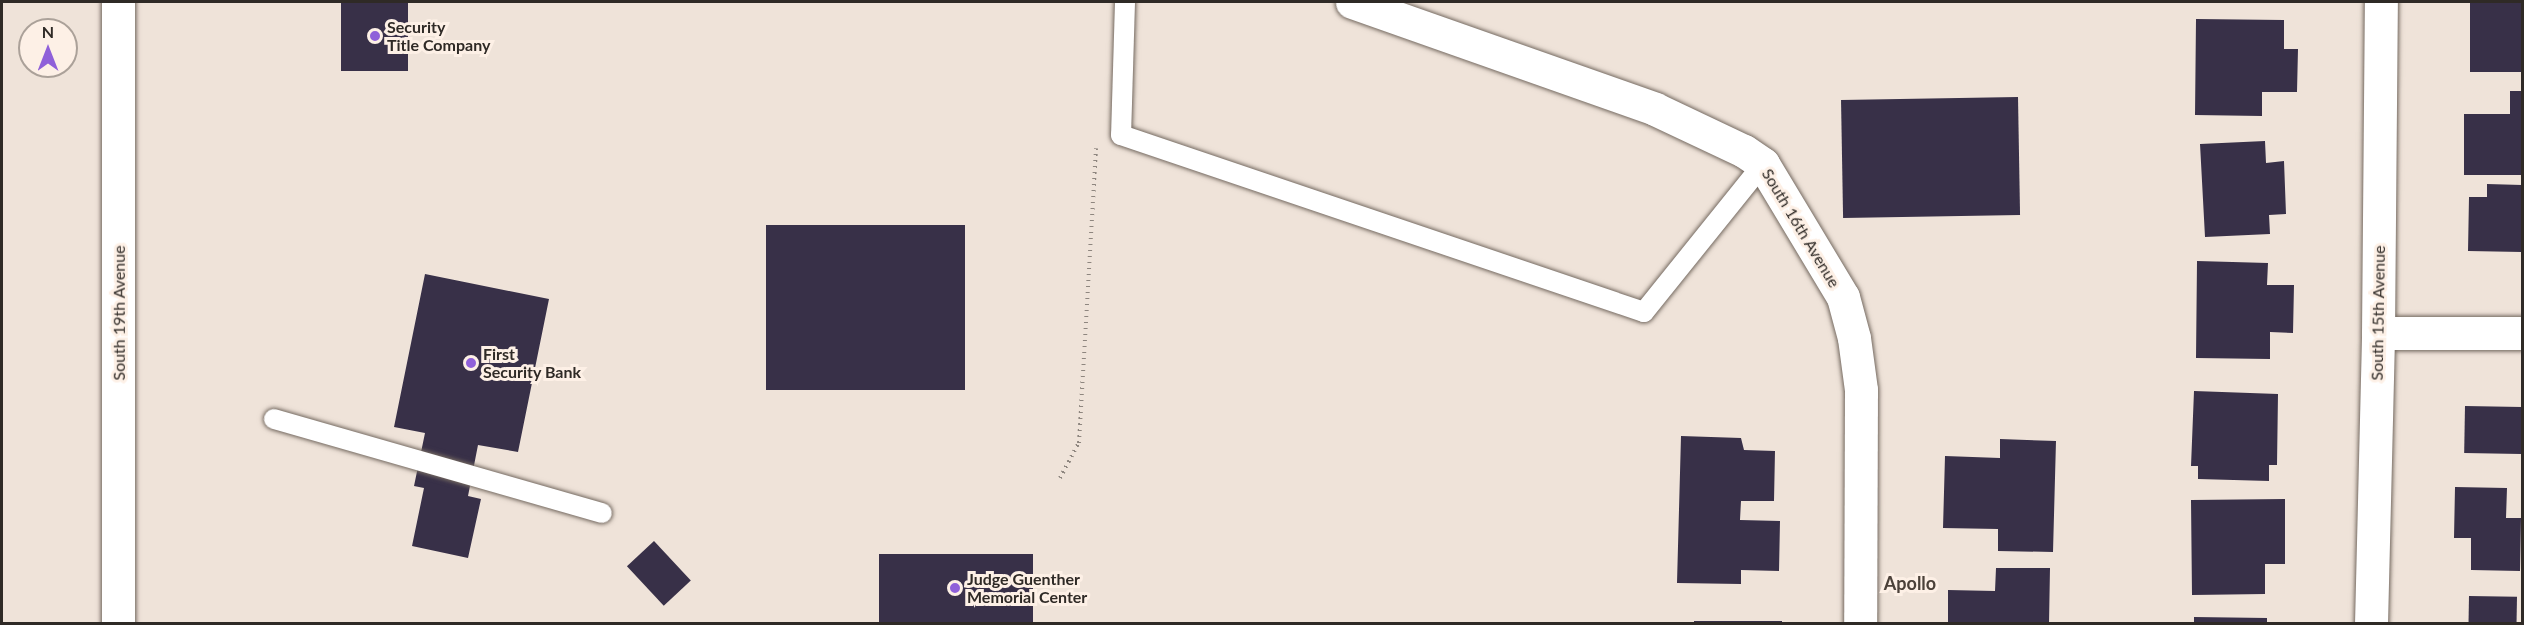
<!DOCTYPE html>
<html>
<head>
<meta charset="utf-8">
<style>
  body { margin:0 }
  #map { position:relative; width:2524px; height:625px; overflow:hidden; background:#efe3d9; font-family:Lato,sans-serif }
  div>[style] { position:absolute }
  .building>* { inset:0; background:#383048; transform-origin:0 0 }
  .path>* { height:4px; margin-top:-2px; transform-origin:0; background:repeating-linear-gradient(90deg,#8e867f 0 1.5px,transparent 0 6px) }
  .roads { filter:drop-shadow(0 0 2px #756a61) drop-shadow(0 0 2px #756a61) }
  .lane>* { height:20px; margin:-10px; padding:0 10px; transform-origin:10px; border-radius:10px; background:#fff }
  .street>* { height:33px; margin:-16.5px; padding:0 16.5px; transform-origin:16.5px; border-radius:16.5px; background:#fff }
  .secondary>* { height:33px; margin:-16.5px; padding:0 16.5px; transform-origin:16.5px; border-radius:16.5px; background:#fff }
  .dots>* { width:16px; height:16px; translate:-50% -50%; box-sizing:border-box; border:3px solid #fdf0e6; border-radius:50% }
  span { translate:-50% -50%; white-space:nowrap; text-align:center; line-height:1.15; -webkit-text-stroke:6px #fdf0e6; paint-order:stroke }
  .poi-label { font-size:16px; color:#2f2a26; font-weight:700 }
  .left { translate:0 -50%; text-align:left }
  .street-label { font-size:16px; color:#2f2a26 }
  .neighbourhood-label { font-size:18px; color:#4b4139; font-weight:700 }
  .frame { position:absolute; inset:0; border:3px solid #2f2a26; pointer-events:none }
  .north { position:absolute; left:18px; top:18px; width:60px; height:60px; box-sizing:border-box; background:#fdf0e6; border:2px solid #aba199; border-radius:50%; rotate:0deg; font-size:16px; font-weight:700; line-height:24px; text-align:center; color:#2f2a26 }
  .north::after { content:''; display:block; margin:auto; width:21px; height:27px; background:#8f60d9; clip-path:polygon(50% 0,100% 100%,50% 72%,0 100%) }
</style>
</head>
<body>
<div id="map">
  <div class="building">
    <div style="left:341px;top:2px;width:67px;height:69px"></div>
    <div style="left:2470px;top:2px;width:52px;height:70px"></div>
    <div style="clip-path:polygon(2196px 19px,2284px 20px,2284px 49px,2298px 49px,2297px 92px,2262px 92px,2262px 116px,2195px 115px)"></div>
    <div style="clip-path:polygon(2510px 91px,2522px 91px,2522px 175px,2464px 175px,2464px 114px,2510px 114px)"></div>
    <div style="left:2018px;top:97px;width:118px;height:177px;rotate:89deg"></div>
    <div style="clip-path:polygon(2265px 141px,2266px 163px,2284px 161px,2286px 214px,2269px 215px,2270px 234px,2205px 237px,2200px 144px)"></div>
    <div style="clip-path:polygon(2487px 184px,2522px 185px,2522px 252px,2468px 251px,2469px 197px,2487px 197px)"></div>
    <div style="left:965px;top:225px;width:165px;height:199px;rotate:90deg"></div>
    <div style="clip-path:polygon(2197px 261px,2268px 263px,2267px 285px,2294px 285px,2293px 333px,2270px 332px,2270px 359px,2196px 358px)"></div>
    <div style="clip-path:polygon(425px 274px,549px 299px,518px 452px,478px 445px,468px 496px,481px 499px,468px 558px,412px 546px,424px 488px,414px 486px,425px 433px,394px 427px)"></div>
    <div style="clip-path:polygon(2194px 391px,2278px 394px,2277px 465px,2269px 465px,2269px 481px,2198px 479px,2198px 466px,2191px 466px)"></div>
    <div style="left:2465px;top:406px;width:57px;height:47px;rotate:1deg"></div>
    <div style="clip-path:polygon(1681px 436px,1741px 438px,1744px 450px,1775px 451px,1774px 501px,1741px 501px,1740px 520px,1780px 521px,1779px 571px,1741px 570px,1741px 584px,1677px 583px)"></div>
    <div style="clip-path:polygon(2000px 439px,2056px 441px,2053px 552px,1998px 551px,1998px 529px,1943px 528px,1945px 456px,2000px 458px)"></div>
    <div style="clip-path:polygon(2455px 487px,2507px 488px,2506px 518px,2521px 518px,2520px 571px,2471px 570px,2471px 538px,2454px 538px)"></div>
    <div style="clip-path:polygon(2285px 499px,2285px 564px,2265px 564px,2265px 594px,2192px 595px,2191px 500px)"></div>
    <div style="left:654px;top:541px;width:54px;height:37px;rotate:47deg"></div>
    <div style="left:879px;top:554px;width:154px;height:68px"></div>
    <div style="clip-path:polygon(1996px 568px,2050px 568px,2049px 624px,1948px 624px,1948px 590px,1995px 591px)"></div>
    <div style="left:2469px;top:596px;width:48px;height:28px;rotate:1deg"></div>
    <div style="clip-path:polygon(2194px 617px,2267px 618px,2267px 624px,2194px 624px)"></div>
    <div style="left:1694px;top:621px;width:88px;height:3px"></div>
  </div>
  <div class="path">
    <div style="left:1060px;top:478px;width:40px;rotate:-62deg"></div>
    <div style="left:1079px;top:443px;width:295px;rotate:-86.7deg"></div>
  </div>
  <div class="roads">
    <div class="lane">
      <div style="left:1125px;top:2px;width:133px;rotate:91.7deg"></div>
      <div style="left:1121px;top:135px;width:552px;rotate:18.7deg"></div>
      <div style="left:1644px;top:312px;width:190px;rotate:-51.2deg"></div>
      <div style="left:274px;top:419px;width:341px;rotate:16deg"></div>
    </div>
    <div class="street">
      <div style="left:1352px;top:2px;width:321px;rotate:19.4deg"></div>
      <div style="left:1655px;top:109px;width:98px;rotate:25.3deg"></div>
      <div style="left:1744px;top:151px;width:23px;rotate:34deg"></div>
      <div style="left:1763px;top:164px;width:155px;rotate:59deg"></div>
      <div style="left:1843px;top:297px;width:42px;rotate:75deg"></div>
      <div style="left:1854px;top:338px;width:52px;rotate:82.3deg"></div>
      <div style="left:1861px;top:390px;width:234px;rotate:90.2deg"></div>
      <div style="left:2378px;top:333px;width:144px"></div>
      <div style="left:2371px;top:624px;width:291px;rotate:-88.6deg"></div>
      <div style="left:2378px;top:333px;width:331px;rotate:-89.5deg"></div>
    </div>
    <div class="secondary">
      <div style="left:118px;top:624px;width:622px;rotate:-90deg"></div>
    </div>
  </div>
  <div class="dots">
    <div style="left:375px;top:36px;background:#8f60d9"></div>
    <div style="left:471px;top:363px;background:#8f60d9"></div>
    <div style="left:955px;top:588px;background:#8f60d9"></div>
  </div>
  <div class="poi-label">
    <span class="left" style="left:387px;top:36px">Security<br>Title Company</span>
    <span class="left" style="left:483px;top:363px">First<br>Security Bank</span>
    <span class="left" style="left:967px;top:588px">Judge Guenther<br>Memorial Center</span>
  </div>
  <div class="street-label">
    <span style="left:1801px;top:228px;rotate:59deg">South 16th Avenue</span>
    <span style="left:119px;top:313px;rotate:-90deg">South 19th Avenue</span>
    <span style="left:2378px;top:313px;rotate:-89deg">South 15th Avenue</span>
  </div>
  <div class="neighbourhood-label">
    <span style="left:1910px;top:583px">Apollo</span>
  </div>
  <div class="frame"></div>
  <div class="north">N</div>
</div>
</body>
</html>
